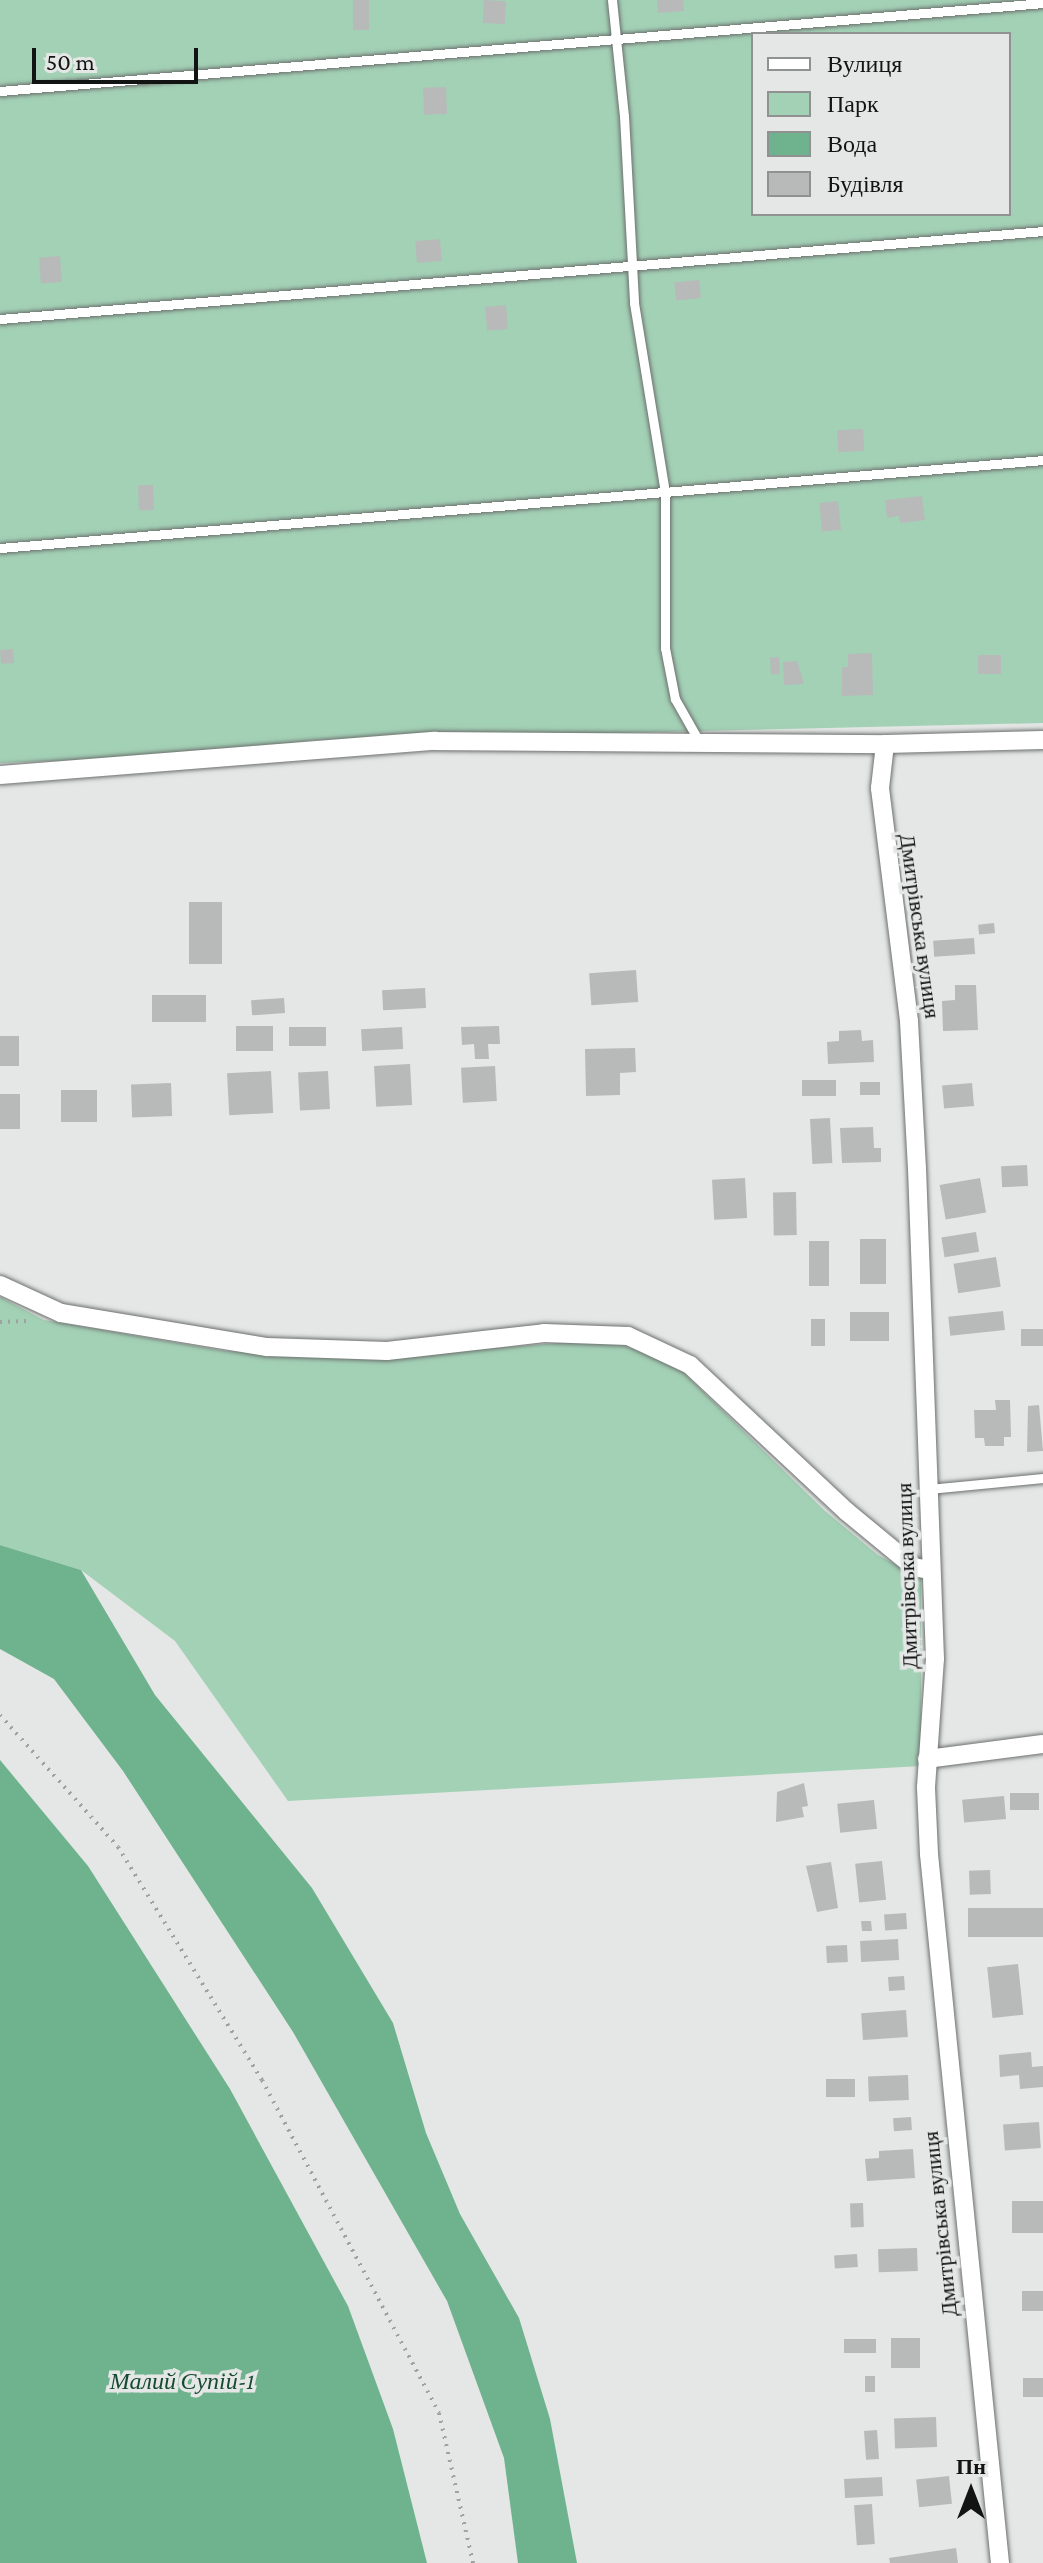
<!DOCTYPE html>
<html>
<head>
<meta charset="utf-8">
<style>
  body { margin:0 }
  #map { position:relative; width:1043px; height:2563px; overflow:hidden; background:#e4e7e5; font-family:"Crimson Pro",serif }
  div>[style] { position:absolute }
  .green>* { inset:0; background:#a3d1b6 }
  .water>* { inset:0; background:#6eb38d }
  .building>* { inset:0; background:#b7bab8; transform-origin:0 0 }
  .path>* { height:4px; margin-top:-2px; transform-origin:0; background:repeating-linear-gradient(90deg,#a0a2a1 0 2px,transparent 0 8px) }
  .roads { filter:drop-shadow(0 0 2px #6d706e) drop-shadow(0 0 2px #6d706e) }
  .lane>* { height:9px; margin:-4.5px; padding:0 4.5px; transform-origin:4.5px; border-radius:4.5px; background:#fff }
  .street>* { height:18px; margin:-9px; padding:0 9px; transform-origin:9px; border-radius:9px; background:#fff }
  span { translate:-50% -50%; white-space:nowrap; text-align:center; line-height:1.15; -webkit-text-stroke:7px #e4e7e5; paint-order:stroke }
  .street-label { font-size:22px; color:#121313 }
  .water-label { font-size:24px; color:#164b31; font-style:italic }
  .legend { position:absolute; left:751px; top:32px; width:260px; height:184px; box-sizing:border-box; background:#e4e7e5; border:2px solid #909291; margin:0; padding:10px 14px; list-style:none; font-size:24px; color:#121313 }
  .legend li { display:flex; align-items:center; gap:16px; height:40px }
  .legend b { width:40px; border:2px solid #909291 }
  .north { position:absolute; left:931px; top:2451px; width:80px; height:80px; -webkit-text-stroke:6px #e4e7e5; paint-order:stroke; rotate:0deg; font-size:22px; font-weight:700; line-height:32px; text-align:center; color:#121313 }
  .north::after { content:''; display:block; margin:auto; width:28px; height:36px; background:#121313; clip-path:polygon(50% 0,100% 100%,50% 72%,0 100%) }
  .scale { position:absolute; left:32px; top:48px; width:166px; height:36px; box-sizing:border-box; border:4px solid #121313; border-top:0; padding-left:10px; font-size:24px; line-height:28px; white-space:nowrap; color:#121313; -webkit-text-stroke:6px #e4e7e5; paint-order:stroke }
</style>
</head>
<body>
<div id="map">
  <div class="green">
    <div style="clip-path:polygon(evenodd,0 0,1043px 0,1043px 723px,315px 740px,184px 756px,0 763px,0 0,753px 34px,1009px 34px,1009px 214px,753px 214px,753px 34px)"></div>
    <div style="clip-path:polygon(0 1297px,44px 1320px,225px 1351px,372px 1358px,606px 1339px,675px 1364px,824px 1510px,878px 1555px,921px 1578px,921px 1766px,288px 1801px,175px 1641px,81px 1570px,0 1545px)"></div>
  </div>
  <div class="water">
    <div style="clip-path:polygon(0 1545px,81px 1570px,155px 1695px,312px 1888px,393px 2023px,426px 2133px,460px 2214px,519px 2318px,550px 2419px,577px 2563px,518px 2563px,504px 2458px,447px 2301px,293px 2032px,123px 1771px,54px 1679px,0 1649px)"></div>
    <div style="clip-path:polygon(0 1760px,88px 1866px,230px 2089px,348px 2306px,393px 2429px,427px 2563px,0 2563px)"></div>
  </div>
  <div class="building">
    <div style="left:353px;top:0;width:16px;height:30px"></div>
    <div style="left:484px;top:0;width:22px;height:23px;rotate:3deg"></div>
    <div style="clip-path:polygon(657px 0,683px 0,684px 11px,658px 13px)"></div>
    <div style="left:446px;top:87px;width:27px;height:23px;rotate:88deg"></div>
    <div style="left:440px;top:239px;width:22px;height:25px;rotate:85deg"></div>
    <div style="left:60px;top:256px;width:26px;height:21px;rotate:86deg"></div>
    <div style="left:699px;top:280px;width:18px;height:25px;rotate:84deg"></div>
    <div style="left:506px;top:305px;width:24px;height:21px;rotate:85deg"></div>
    <div style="left:863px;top:429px;width:22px;height:26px;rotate:87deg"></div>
    <div style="left:153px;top:485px;width:25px;height:15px;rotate:88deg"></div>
    <div style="clip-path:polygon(922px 496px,925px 520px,900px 523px,899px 516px,887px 518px,885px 500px)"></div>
    <div style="left:838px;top:501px;width:29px;height:19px;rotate:84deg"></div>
    <div style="left:13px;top:649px;width:14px;height:13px;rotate:86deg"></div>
    <div style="clip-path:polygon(872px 653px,873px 695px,842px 696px,842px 667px,848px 667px,848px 654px)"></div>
    <div style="left:978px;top:655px;width:23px;height:19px"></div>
    <div style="left:779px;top:657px;width:17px;height:9px;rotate:87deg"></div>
    <div style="clip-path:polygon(797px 661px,804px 684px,784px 685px,783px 662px)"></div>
    <div style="left:189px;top:902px;width:33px;height:62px"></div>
    <div style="left:994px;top:923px;width:10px;height:16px;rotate:84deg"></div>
    <div style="left:974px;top:938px;width:16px;height:41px;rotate:86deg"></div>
    <div style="left:636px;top:970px;width:32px;height:47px;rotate:86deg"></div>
    <div style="clip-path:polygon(955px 985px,976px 985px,978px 1030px,943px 1031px,942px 1001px,955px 1000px)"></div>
    <div style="left:425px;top:988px;width:20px;height:43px;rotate:87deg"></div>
    <div style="left:206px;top:995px;width:27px;height:54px;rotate:90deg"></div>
    <div style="left:284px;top:998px;width:15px;height:33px;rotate:86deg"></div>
    <div style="left:236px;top:1026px;width:37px;height:25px"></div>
    <div style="clip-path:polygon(499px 1026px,500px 1044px,488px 1044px,489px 1059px,475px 1059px,474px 1044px,462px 1045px,461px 1027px)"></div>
    <div style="left:326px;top:1027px;width:19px;height:37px;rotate:90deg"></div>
    <div style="left:402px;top:1027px;width:22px;height:41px;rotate:87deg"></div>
    <div style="clip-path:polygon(861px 1030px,862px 1041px,873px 1040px,874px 1062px,828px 1064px,827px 1042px,839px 1041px,839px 1031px)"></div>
    <div style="left:0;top:1036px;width:19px;height:30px"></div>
    <div style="clip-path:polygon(635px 1048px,636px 1072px,620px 1073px,620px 1095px,586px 1096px,585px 1049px)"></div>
    <div style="left:410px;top:1064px;width:41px;height:36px;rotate:87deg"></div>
    <div style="left:495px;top:1066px;width:35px;height:34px;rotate:87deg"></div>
    <div style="left:271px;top:1071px;width:42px;height:44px;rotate:87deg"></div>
    <div style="left:328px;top:1071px;width:38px;height:30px;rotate:87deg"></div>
    <div style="left:836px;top:1080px;width:16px;height:34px;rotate:90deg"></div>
    <div style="left:860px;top:1082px;width:20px;height:13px"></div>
    <div style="left:171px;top:1083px;width:33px;height:40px;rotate:88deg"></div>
    <div style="left:972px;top:1083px;width:23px;height:30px;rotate:85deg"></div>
    <div style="left:61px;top:1090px;width:36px;height:32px"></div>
    <div style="left:0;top:1094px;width:20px;height:35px"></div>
    <div style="left:830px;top:1118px;width:45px;height:20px;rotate:87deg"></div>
    <div style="clip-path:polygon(873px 1127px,874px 1148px,881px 1148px,881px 1162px,842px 1163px,840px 1128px)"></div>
    <div style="left:1027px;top:1165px;width:21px;height:26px;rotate:87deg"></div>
    <div style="left:745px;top:1178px;width:40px;height:33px;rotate:87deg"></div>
    <div style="left:980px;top:1178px;width:35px;height:41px;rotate:80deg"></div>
    <div style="left:796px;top:1192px;width:43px;height:23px;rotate:89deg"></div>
    <div style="left:976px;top:1232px;width:20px;height:35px;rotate:81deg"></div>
    <div style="left:860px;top:1239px;width:26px;height:45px"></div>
    <div style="left:809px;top:1241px;width:20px;height:45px"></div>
    <div style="left:996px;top:1257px;width:30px;height:43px;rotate:81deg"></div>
    <div style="left:1003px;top:1311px;width:19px;height:55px;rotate:84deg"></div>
    <div style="left:850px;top:1312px;width:39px;height:29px"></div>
    <div style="left:811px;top:1319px;width:14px;height:27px"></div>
    <div style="left:1043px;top:1329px;width:17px;height:22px;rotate:90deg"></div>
    <div style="clip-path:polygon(995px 1400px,1010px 1400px,1011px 1437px,1004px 1437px,1004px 1446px,985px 1446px,984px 1438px,975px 1438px,974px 1410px,996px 1410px)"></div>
    <div style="clip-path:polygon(1039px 1405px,1043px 1451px,1027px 1452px,1028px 1406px)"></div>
    <div style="clip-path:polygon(804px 1783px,808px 1806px,802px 1807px,804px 1817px,776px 1822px,777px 1792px)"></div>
    <div style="left:1010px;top:1793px;width:29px;height:17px"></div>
    <div style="left:1004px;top:1796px;width:23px;height:42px;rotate:85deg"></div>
    <div style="left:874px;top:1800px;width:29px;height:37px;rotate:84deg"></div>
    <div style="left:882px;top:1861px;width:39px;height:27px;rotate:84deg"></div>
    <div style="clip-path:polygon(831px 1862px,838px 1908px,817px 1912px,806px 1866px)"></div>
    <div style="left:990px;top:1870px;width:24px;height:21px;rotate:88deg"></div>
    <div style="left:1043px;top:1908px;width:29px;height:75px;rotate:90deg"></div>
    <div style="left:906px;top:1913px;width:16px;height:22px;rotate:86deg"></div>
    <div style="clip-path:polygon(861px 1921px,871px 1921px,872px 1931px,862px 1931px)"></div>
    <div style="left:898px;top:1939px;width:21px;height:38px;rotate:87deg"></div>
    <div style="left:847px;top:1945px;width:17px;height:21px;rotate:87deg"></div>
    <div style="left:1018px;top:1964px;width:51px;height:31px;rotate:84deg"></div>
    <div style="left:904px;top:1976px;width:14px;height:16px;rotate:86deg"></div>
    <div style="left:906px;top:2010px;width:27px;height:45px;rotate:86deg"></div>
    <div style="clip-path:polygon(1031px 2052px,1032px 2067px,1043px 2066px,1043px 2087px,1020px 2089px,1019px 2075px,1000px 2077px,999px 2055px)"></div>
    <div style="left:908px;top:2075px;width:25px;height:40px;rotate:88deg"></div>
    <div style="left:826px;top:2079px;width:29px;height:18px"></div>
    <div style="left:911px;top:2117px;width:13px;height:18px;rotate:86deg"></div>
    <div style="left:1039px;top:2122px;width:26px;height:36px;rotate:86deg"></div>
    <div style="clip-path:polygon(913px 2149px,915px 2178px,867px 2181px,865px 2159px,879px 2158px,879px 2151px)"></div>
    <div style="left:1043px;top:2201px;width:32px;height:31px;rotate:90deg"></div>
    <div style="left:863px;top:2203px;width:24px;height:13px;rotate:88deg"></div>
    <div style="left:917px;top:2248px;width:23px;height:39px;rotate:88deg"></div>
    <div style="left:857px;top:2254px;width:13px;height:23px;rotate:86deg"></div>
    <div style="left:1043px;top:2291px;width:20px;height:21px;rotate:90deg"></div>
    <div style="left:891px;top:2338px;width:29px;height:30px"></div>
    <div style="left:844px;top:2339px;width:32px;height:14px"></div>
    <div style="left:865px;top:2376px;width:10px;height:16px"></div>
    <div style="left:1043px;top:2378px;width:19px;height:20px;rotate:90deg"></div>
    <div style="left:936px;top:2417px;width:30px;height:42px;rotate:88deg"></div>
    <div style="left:877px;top:2430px;width:29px;height:13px;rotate:86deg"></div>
    <div style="left:949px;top:2476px;width:28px;height:33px;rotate:84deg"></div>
    <div style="left:882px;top:2477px;width:19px;height:38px;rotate:87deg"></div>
    <div style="left:872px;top:2504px;width:40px;height:18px;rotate:86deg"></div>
    <div style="clip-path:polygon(956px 2548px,958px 2563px,890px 2563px,889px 2558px)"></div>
  </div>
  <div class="path">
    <div style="left:0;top:1322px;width:27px;rotate:-2deg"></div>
    <div style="left:0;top:1715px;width:177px;rotate:48.2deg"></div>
    <div style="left:118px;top:1847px;width:274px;rotate:58.3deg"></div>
    <div style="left:262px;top:2080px;width:377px;rotate:62deg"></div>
    <div style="left:439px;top:2413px;width:154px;rotate:77.2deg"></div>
  </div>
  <div class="roads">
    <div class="lane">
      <div style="left:612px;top:0;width:117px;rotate:84.1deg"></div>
      <div style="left:624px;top:116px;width:187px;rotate:86.9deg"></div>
      <div style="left:634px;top:303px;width:192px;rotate:80.7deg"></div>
      <div style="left:665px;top:492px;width:156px;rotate:90deg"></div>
      <div style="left:665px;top:648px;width:52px;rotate:78.9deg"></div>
      <div style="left:675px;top:699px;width:51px;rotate:60.4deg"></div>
      <div style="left:0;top:91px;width:1047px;rotate:-4.82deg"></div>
      <div style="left:0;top:319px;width:1047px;rotate:-4.82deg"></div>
      <div style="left:0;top:548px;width:1047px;rotate:-4.82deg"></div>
      <div style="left:928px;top:1489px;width:116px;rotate:-5.5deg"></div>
    </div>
    <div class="street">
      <div style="left:0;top:775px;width:436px;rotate:-4.5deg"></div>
      <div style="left:435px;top:741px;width:450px;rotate:0.4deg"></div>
      <div style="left:0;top:1285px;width:67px;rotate:24.7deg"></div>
      <div style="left:61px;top:1313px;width:209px;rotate:9.4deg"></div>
      <div style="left:267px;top:1347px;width:120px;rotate:1.9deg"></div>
      <div style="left:387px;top:1351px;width:158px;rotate:-6.5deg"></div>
      <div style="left:544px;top:1333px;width:84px;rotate:2deg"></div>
      <div style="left:628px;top:1336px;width:68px;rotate:25.1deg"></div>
      <div style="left:690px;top:1365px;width:214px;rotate:43.1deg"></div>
      <div style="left:846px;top:1511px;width:88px;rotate:39.5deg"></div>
      <div style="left:914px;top:1567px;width:16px;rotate:11deg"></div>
      <div style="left:927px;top:1759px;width:117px;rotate:-7.4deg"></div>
      <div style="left:1000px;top:2563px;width:713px;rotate:-95.72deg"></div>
      <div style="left:929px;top:1854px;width:67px;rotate:-92.6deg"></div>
      <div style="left:926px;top:1787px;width:128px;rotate:-86deg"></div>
      <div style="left:935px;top:1659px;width:490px;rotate:-92.1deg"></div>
      <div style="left:917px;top:1169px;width:148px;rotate:-93.1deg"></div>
      <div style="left:909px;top:1021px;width:235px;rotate:-97.1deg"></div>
      <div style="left:880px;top:788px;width:44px;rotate:-83.5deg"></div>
      <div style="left:885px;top:744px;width:158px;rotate:-1.5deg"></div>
    </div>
  </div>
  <div class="street-label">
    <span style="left:920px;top:926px;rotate:82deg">Дмитрівська вулиця</span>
    <span style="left:907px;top:1576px;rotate:-92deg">Дмитрівська вулиця</span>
    <span style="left:940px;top:2224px;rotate:-96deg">Дмитрівська вулиця</span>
  </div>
  <div class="water-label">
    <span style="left:182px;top:2381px">Малий Супій-1</span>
  </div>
  <ul class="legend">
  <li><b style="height:10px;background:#fff"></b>Вулиця</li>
  <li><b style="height:22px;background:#a3d1b6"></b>Парк</li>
  <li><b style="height:22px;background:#6eb38d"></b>Вода</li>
  <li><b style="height:22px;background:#b7bab8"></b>Будівля</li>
  </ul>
  <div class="north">Пн</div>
  <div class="scale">50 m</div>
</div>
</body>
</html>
